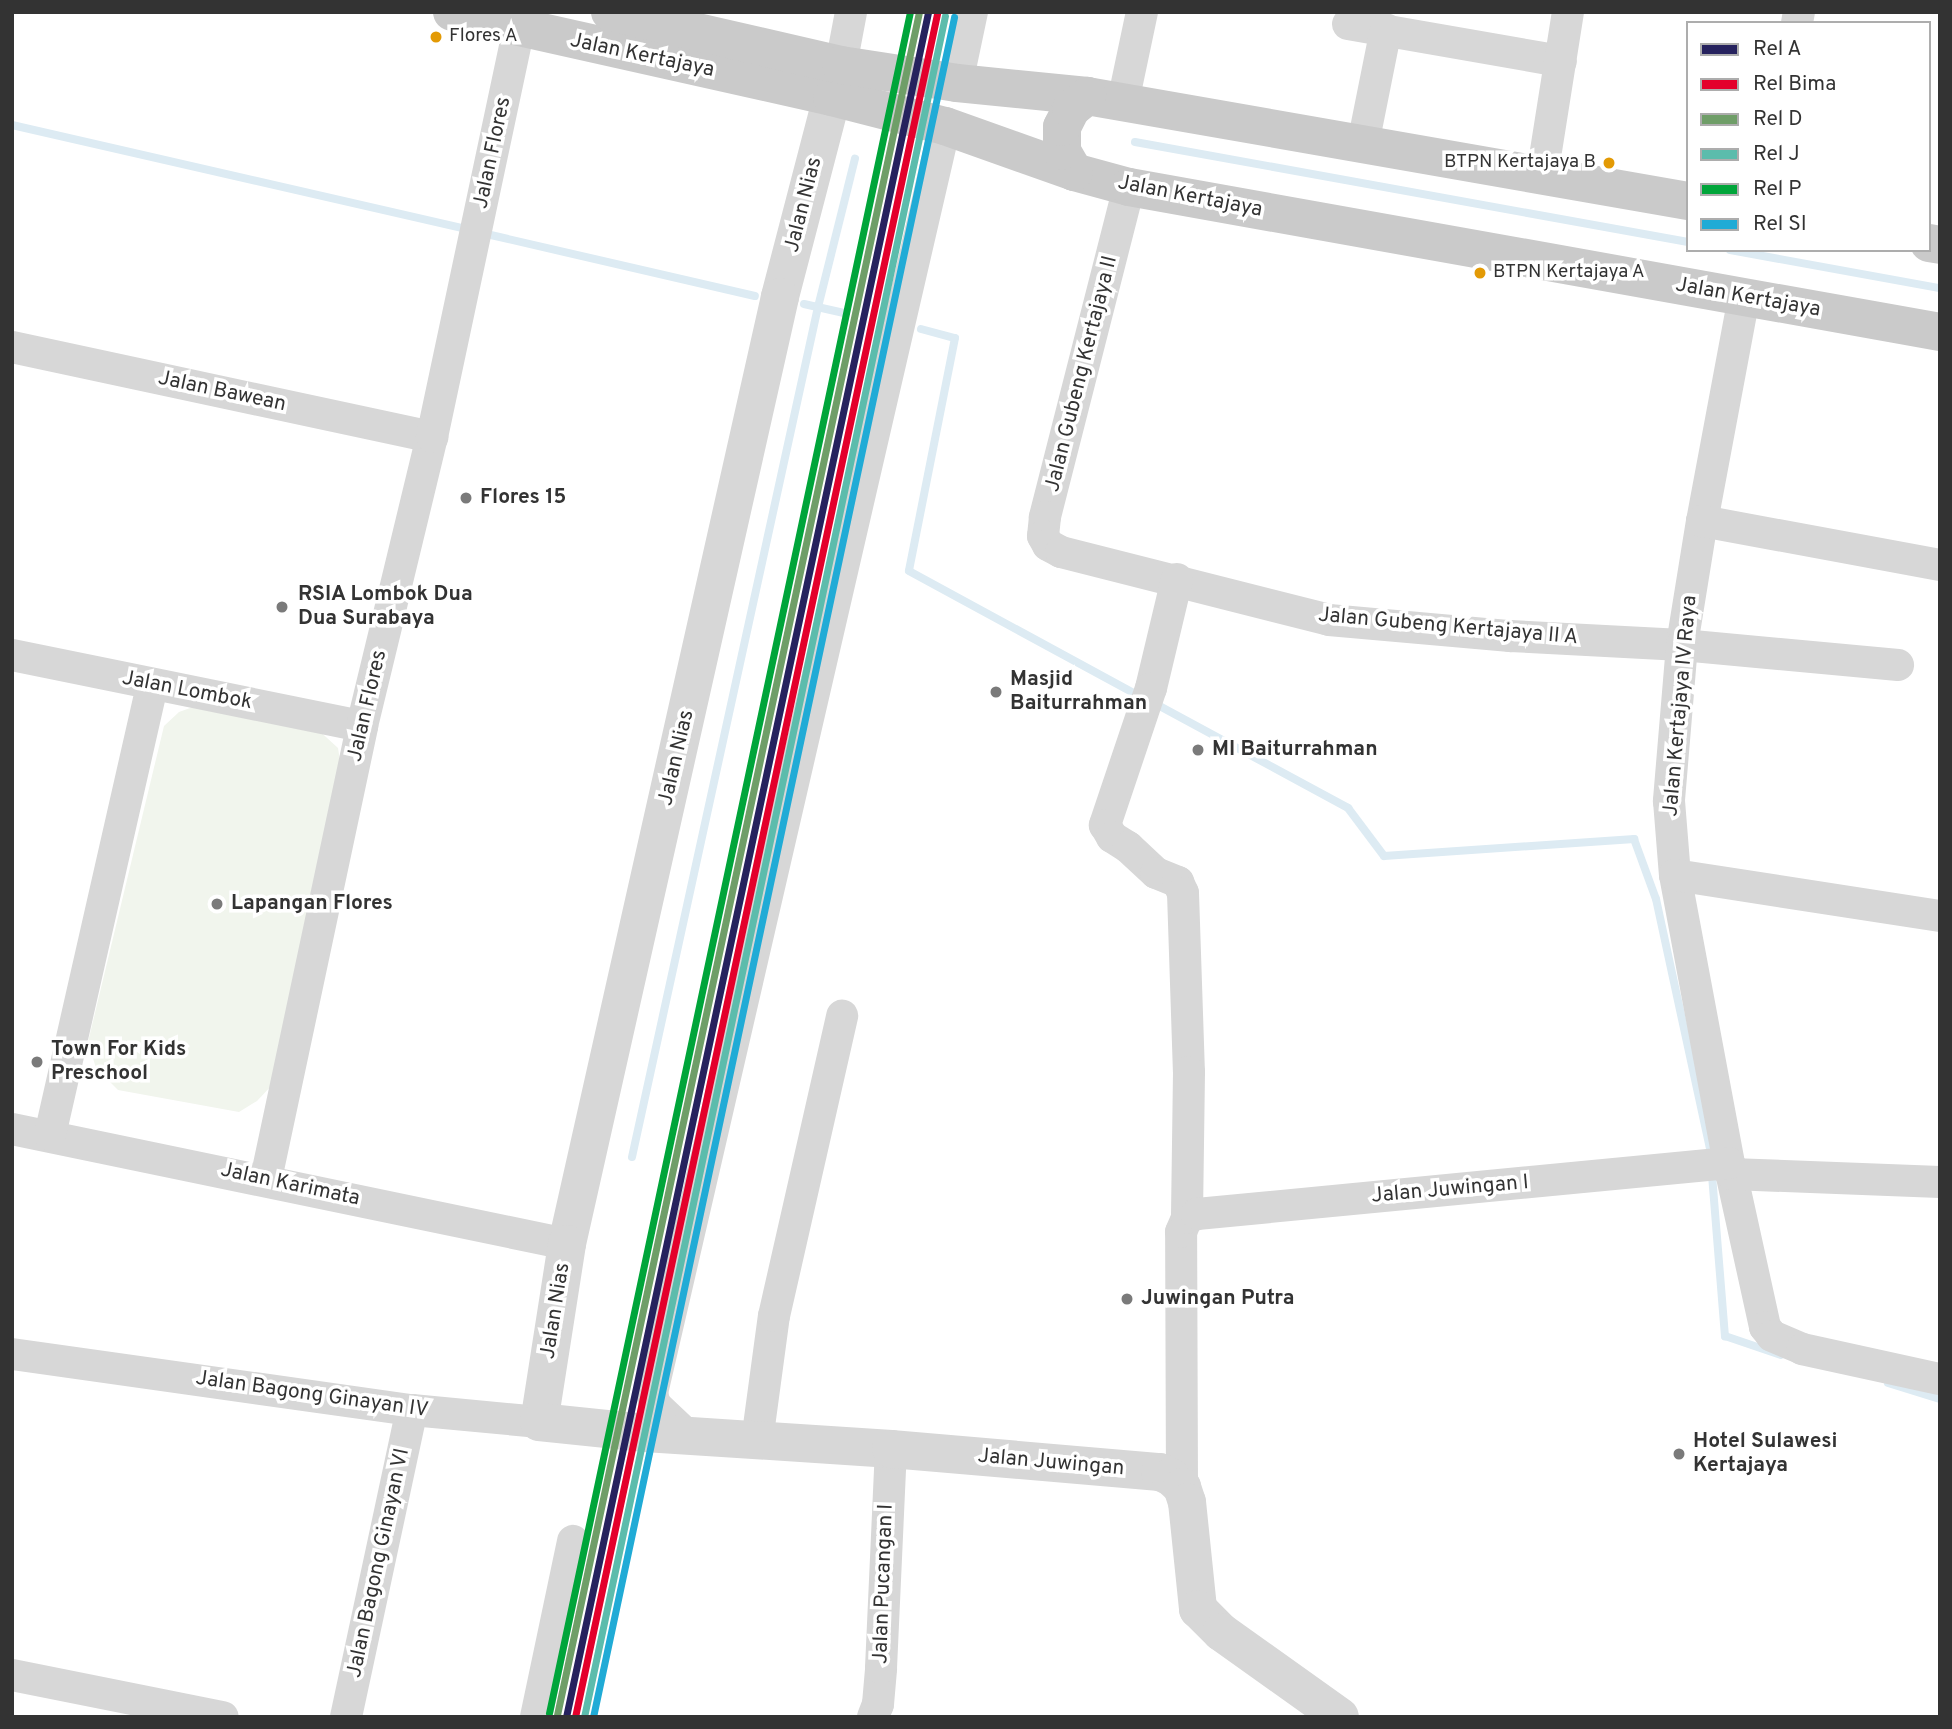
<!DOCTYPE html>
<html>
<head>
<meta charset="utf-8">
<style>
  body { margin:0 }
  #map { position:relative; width:1952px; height:1729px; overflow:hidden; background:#fff; font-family:Overpass,sans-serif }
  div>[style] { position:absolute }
  .green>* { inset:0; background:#f1f5ed }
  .stream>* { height:8px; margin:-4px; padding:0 4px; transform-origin:4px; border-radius:4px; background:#ddebf3 }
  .minor>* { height:32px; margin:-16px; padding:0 16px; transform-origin:16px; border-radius:16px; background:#d7d7d7 }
  .tertiary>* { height:38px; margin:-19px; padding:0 19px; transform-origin:19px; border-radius:19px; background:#d7d7d7 }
  .primary>* { height:38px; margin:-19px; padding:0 19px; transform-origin:19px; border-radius:19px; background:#cacaca }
  .rail-1>* { height:7px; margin:-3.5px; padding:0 3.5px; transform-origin:3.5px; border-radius:3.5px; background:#26225e }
  .rail-2>* { height:7px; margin:-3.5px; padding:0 3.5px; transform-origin:3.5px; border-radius:3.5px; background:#e4002b }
  .rail-3>* { height:7px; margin:-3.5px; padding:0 3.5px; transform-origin:3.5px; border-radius:3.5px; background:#6f9e68 }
  .rail-4>* { height:7px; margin:-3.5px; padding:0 3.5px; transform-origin:3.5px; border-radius:3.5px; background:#5cbcac }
  .rail-5>* { height:7px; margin:-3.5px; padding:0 3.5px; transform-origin:3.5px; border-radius:3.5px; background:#00a53a }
  .rail-6>* { height:7px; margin:-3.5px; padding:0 3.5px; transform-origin:3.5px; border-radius:3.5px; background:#20abd6 }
  .dots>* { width:19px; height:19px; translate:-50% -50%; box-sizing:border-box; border:4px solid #fff; border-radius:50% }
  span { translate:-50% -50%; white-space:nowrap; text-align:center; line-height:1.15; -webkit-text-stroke:7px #fff; paint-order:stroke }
  .bus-label { font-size:19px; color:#333 }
  .left { translate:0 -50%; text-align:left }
  .right { translate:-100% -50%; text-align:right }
  .street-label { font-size:21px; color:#333 }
  .poi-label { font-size:21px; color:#333; font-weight:700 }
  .frame { position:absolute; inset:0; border:14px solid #333; pointer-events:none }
  .legend { position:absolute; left:1686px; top:21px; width:245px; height:231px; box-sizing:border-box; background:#fff; border:2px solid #adadad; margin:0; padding:9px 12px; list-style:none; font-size:21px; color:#333 }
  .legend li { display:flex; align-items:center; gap:14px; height:35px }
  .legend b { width:35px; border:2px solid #adadad }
</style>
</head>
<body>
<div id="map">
  <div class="green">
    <div style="clip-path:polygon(204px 703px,314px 726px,338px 748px,341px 767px,274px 1083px,257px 1101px,239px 1112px,118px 1090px,96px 1068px,88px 1042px,164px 726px,179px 712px)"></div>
  </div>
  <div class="stream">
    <div style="left:12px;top:125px;width:470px;rotate:12.9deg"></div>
    <div style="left:1135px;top:142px;width:562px;rotate:10.25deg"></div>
    <div style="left:482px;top:233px;width:280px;rotate:13deg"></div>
    <div style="left:1730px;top:250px;width:213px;rotate:10.3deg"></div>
    <div style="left:804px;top:304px;width:41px;rotate:12.7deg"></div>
    <div style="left:921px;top:329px;width:35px;rotate:15deg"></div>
    <div style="left:955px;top:338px;width:237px;rotate:101.2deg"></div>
    <div style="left:909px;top:571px;width:264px;rotate:28.5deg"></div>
    <div style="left:1154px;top:703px;width:221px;rotate:28.4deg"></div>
    <div style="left:1348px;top:808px;width:60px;rotate:53.1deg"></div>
    <div style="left:1384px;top:856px;width:251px;rotate:-3.9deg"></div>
    <div style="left:1634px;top:839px;width:64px;rotate:69.9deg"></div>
    <div style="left:1656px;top:899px;width:255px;rotate:77.8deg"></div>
    <div style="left:632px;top:1157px;width:870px;rotate:-77.66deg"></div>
    <div style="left:818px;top:307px;width:153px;rotate:-76deg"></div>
    <div style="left:1712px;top:1175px;width:162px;rotate:85.4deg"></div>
    <div style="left:1725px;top:1336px;width:59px;rotate:18.7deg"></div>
    <div style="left:1888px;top:1383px;width:54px;rotate:17.1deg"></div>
  </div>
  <div class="minor">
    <div style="left:1797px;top:23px;width:11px;rotate:-80deg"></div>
    <div style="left:1348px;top:24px;width:216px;rotate:9.9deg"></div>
    <div style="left:841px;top:65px;width:54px;rotate:-79.3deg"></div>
    <div style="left:957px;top:83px;width:73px;rotate:-78.1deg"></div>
    <div style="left:1123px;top:102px;width:92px;rotate:-78.1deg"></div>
    <div style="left:1363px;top:144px;width:117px;rotate:-78.7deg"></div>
    <div style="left:1542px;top:176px;width:166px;rotate:-81deg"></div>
    <div style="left:1129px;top:187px;width:341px;rotate:104.3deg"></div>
    <div style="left:1045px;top:517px;width:19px;rotate:96deg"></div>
    <div style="left:1043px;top:536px;width:10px;rotate:61deg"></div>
    <div style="left:1048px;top:545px;width:15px;rotate:28deg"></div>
    <div style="left:1061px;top:552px;width:276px;rotate:14.2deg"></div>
    <div style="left:1329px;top:620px;width:182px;rotate:5.1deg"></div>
    <div style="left:1510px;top:636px;width:172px;rotate:3deg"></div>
    <div style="left:1682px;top:645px;width:217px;rotate:5.3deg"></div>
    <div style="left:1744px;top:297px;width:228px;rotate:100.6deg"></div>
    <div style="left:1702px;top:521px;width:126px;rotate:99.2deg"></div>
    <div style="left:1682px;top:645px;width:157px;rotate:94.8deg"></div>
    <div style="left:1669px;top:801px;width:74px;rotate:85.4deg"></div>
    <div style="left:1675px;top:875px;width:293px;rotate:79.4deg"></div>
    <div style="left:1729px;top:1163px;width:168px;rotate:77.6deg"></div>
    <div style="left:1765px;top:1327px;width:11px;rotate:52deg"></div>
    <div style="left:1772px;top:1336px;width:33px;rotate:23deg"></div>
    <div style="left:1802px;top:1349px;width:141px;rotate:12.3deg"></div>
    <div style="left:12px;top:347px;width:430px;rotate:12.1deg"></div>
    <div style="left:1702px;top:521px;width:242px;rotate:10.5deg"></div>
    <div style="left:1177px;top:579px;width:112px;rotate:103.4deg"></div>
    <div style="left:1151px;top:688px;width:145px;rotate:108.6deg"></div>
    <div style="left:1105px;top:825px;width:14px;rotate:60deg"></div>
    <div style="left:1112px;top:837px;width:19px;rotate:32deg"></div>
    <div style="left:1128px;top:847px;width:38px;rotate:43deg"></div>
    <div style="left:1156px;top:873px;width:24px;rotate:22deg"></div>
    <div style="left:1178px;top:882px;width:12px;rotate:66deg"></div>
    <div style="left:1183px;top:893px;width:179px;rotate:88.1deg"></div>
    <div style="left:1189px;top:1072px;width:146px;rotate:90.8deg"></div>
    <div style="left:12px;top:655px;width:357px;rotate:11.5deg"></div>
    <div style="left:1675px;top:875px;width:268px;rotate:8.8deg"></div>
    <div style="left:12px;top:1129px;width:567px;rotate:11.71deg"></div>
    <div style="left:50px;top:1135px;width:461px;rotate:-77.2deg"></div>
    <div style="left:1731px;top:1174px;width:209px;rotate:2.2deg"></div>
    <div style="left:266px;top:1179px;width:463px;rotate:-78deg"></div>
    <div style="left:362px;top:726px;width:297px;rotate:-76.4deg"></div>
    <div style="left:432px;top:437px;width:417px;rotate:-78deg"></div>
    <div style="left:12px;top:1354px;width:404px;rotate:8deg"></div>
    <div style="left:412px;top:1410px;width:128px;rotate:5.4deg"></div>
    <div style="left:689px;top:1437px;width:47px;rotate:-136.7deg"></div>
    <div style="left:655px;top:1405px;width:12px;rotate:-104deg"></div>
    <div style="left:652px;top:1393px;width:1300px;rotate:-76.98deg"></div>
    <div style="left:757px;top:1441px;width:126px;rotate:-82.3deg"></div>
    <div style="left:774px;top:1316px;width:308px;rotate:-77.2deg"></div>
    <div style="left:1182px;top:1487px;width:255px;rotate:-90.2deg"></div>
    <div style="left:1181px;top:1232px;width:15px;rotate:-67deg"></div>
    <div style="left:1187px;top:1218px;width:11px;rotate:-22deg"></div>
    <div style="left:1197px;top:1214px;width:534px;rotate:-5.48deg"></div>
    <div style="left:12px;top:1675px;width:215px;rotate:11.3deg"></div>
    <div style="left:346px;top:1717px;width:314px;rotate:-77.9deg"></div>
    <div style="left:536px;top:1717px;width:180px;rotate:-78.1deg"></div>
    <div style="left:873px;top:1717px;width:14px;rotate:-69deg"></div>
    <div style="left:878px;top:1704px;width:36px;rotate:-85deg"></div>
    <div style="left:881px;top:1668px;width:219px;rotate:-87.4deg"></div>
  </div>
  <div class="tertiary">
    <div style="left:832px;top:97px;width:207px;rotate:104.6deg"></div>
    <div style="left:780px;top:297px;width:971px;rotate:102.68deg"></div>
    <div style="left:567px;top:1244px;width:180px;rotate:98.9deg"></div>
    <div style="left:539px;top:1422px;width:107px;rotate:5.9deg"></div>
    <div style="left:645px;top:1433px;width:247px;rotate:3.7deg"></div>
    <div style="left:891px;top:1449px;width:270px;rotate:4.9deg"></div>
    <div style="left:1160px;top:1472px;width:12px;rotate:24deg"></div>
    <div style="left:1171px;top:1477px;width:15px;rotate:42deg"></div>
    <div style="left:1182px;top:1487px;width:16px;rotate:72deg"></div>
    <div style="left:1187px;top:1502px;width:108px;rotate:84.1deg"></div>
    <div style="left:1198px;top:1609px;width:33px;rotate:45deg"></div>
    <div style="left:1221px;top:1632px;width:146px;rotate:35.5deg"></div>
  </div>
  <div class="primary">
    <div style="left:452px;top:12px;width:389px;rotate:12.6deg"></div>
    <div style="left:832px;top:97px;width:117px;rotate:14.4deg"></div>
    <div style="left:945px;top:126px;width:137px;rotate:19.6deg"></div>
    <div style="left:1074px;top:172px;width:57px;rotate:15.3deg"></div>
    <div style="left:1129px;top:187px;width:824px;rotate:10.14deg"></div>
    <div style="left:610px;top:12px;width:237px;rotate:12.9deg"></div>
    <div style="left:841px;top:65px;width:117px;rotate:8.8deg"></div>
    <div style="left:957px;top:83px;width:131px;rotate:5.7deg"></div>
    <div style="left:1087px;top:96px;width:610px;rotate:9.91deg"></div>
    <div style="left:1074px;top:172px;width:24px;rotate:-120deg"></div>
    <div style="left:1062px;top:151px;width:24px;rotate:-90deg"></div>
    <div style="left:1062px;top:127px;width:20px;rotate:-63deg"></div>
    <div style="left:1071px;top:109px;width:21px;rotate:-39deg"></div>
    <div style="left:1929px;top:243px;width:11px;rotate:10deg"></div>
  </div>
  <div class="rail-1">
    <div style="left:566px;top:1717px;width:1743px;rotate:-78.01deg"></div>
  </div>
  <div class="rail-2">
    <div style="left:575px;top:1717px;width:1741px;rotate:-78deg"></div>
  </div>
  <div class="rail-3">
    <div style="left:557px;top:1715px;width:1741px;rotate:-78deg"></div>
  </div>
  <div class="rail-4">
    <div style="left:584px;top:1717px;width:1739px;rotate:-78.02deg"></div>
  </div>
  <div class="rail-5">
    <div style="left:549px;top:1713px;width:1739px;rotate:-78.02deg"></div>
  </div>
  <div class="rail-6">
    <div style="left:593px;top:1717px;width:1738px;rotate:-78.01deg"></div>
  </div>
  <div class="dots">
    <div style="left:436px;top:37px;background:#e39a05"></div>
    <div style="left:1609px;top:163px;background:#e39a05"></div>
    <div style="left:1480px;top:273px;background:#e39a05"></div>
    <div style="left:466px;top:498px;background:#7a7a7a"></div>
    <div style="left:282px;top:607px;background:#7a7a7a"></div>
    <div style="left:996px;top:692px;background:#7a7a7a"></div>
    <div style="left:1198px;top:750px;background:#7a7a7a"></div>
    <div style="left:217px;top:904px;background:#7a7a7a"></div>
    <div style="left:37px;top:1062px;background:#7a7a7a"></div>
    <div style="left:1127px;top:1299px;background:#7a7a7a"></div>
    <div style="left:1679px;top:1454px;background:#7a7a7a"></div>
  </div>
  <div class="bus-label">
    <span class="left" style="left:449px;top:37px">Flores A</span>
    <span class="right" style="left:1596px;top:163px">BTPN Kertajaya B</span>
    <span class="left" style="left:1493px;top:273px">BTPN Kertajaya A</span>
  </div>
  <div class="street-label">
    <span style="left:642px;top:56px;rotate:12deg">Jalan Kertajaya</span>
    <span style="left:493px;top:153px;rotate:-78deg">Jalan Flores</span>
    <span style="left:1190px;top:197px;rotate:11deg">Jalan Kertajaya</span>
    <span style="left:804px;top:205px;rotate:-76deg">Jalan Nias</span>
    <span style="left:1748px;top:298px;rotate:10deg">Jalan Kertajaya</span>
    <span style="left:1082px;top:374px;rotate:-76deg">Jalan Gubeng Kertajaya II</span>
    <span style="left:222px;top:392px;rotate:12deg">Jalan Bawean</span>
    <span style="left:1448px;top:627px;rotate:5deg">Jalan Gubeng Kertajaya II A</span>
    <span style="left:187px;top:691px;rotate:11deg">Jalan Lombok</span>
    <span style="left:368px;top:706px;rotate:-77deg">Jalan Flores</span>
    <span style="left:1681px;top:706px;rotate:-85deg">Jalan Kertajaya IV Raya</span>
    <span style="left:677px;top:758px;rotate:-77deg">Jalan Nias</span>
    <span style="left:290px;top:1185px;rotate:12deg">Jalan Karimata</span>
    <span style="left:1450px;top:1190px;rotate:-5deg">Jalan Juwingan I</span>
    <span style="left:556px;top:1311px;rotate:-81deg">Jalan Nias</span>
    <span style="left:312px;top:1395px;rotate:8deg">Jalan Bagong Ginayan IV</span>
    <span style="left:1051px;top:1463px;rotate:5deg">Jalan Juwingan</span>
    <span style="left:379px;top:1563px;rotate:-78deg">Jalan Bagong Ginayan VI</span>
    <span style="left:884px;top:1584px;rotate:-88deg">Jalan Pucangan I</span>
  </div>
  <div class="poi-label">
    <span class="left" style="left:480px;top:498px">Flores 15</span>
    <span class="left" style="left:298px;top:607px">RSIA Lombok Dua<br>Dua Surabaya</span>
    <span class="left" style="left:1010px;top:692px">Masjid<br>Baiturrahman</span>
    <span class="left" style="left:1212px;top:750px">MI Baiturrahman</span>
    <span class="left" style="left:231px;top:904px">Lapangan Flores</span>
    <span class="left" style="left:51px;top:1062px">Town For Kids<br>Preschool</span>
    <span class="left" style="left:1141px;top:1299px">Juwingan Putra</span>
    <span class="left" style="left:1693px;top:1454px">Hotel Sulawesi<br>Kertajaya</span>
  </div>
  <div class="frame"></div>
  <ul class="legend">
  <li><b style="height:9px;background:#26225e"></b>Rel A</li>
  <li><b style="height:9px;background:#e4002b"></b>Rel Bima</li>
  <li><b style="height:9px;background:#6f9e68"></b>Rel D</li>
  <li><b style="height:9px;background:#5cbcac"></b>Rel J</li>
  <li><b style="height:9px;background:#00a53a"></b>Rel P</li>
  <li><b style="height:9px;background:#20abd6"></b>Rel SI</li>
  </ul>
</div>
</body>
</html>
